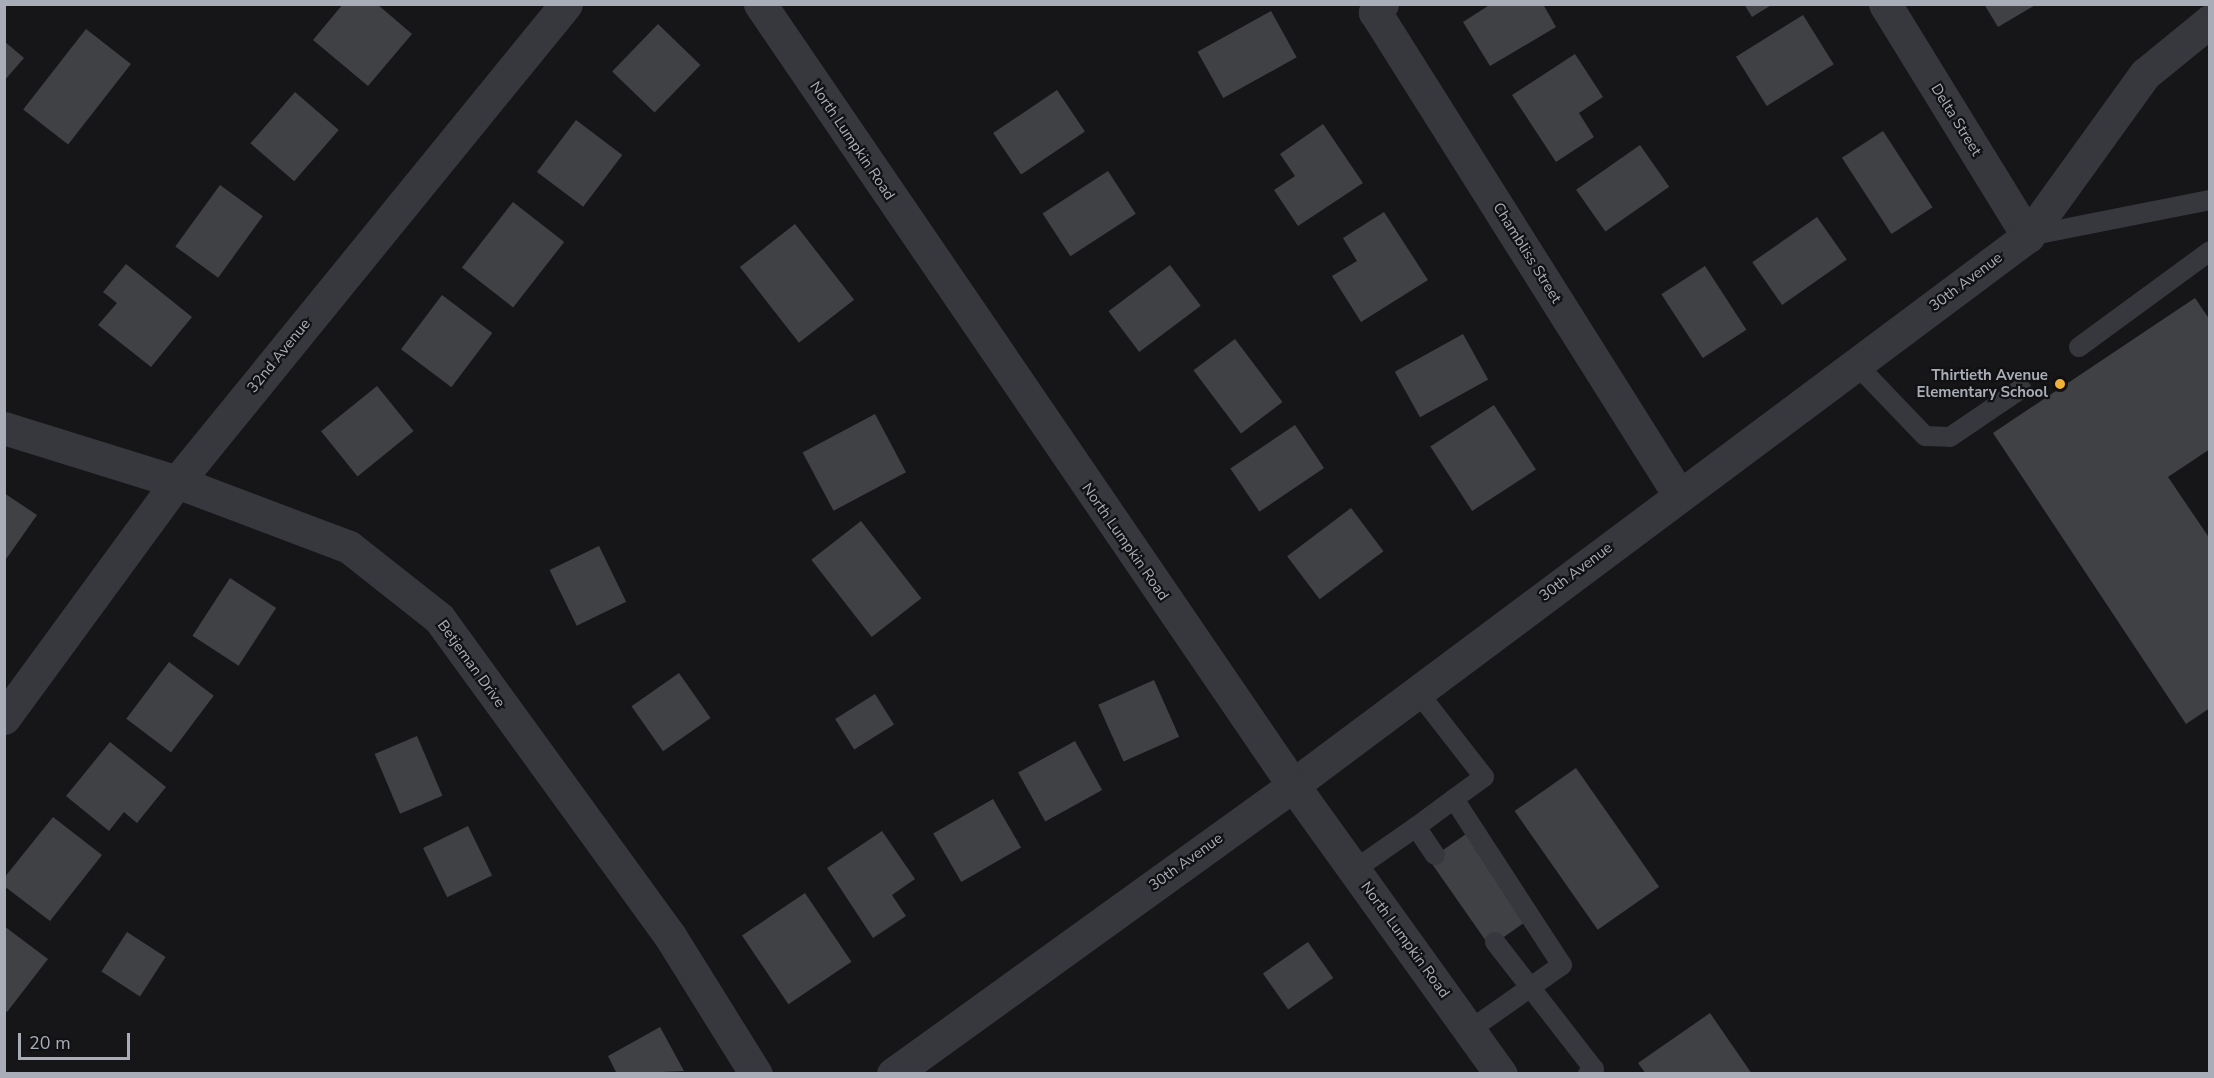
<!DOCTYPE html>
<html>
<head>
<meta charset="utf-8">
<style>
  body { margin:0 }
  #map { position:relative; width:2214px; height:1078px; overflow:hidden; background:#161618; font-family:"Nunito Sans",sans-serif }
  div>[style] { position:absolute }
  .building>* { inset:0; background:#404145; transform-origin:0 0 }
  .service>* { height:20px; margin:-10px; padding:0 10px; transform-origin:10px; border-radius:10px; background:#37383d }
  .minor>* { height:33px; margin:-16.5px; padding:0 16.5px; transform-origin:16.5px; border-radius:16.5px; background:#37383d }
  .tertiary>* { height:33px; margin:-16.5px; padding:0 16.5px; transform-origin:16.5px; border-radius:16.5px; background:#37383d }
  .dots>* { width:16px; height:16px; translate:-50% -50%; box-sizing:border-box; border:3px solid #111113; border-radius:50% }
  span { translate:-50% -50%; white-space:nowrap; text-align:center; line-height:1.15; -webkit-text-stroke:4.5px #111113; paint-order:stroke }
  .street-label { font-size:15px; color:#a8adb8 }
  .poi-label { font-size:15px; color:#a8adb8; font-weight:700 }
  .right { translate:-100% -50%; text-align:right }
  .frame { position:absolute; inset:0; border:6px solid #a8adb8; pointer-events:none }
  .scale { position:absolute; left:18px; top:1033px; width:112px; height:27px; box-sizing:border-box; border:3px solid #a8adb8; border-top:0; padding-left:8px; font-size:18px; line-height:21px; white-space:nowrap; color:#a8adb8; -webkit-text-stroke:4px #111113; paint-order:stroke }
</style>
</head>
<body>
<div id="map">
  <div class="building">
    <div style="clip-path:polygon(343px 4px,377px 4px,412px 34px,368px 86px,313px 40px)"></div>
    <div style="clip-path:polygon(1491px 4px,1543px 4px,1556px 27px,1490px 66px,1463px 22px)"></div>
    <div style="clip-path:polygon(1744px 4px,1773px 4px,1752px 17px)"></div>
    <div style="clip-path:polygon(1984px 4px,2037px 4px,1998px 27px)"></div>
    <div style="left:1271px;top:11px;width:53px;height:84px;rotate:61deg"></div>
    <div style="left:1803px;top:15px;width:58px;height:79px;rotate:58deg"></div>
    <div style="left:658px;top:24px;width:59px;height:66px;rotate:44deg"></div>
    <div style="left:86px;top:29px;width:57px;height:102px;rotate:38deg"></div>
    <div style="clip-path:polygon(4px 41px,24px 58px,4px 81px)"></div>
    <div style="clip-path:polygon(1575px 54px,1603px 97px,1579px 113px,1594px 137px,1556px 162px,1512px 95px)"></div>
    <div style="left:1057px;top:90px;width:50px;height:77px;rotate:56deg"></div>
    <div style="left:295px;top:92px;width:58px;height:68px;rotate:41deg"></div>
    <div style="left:576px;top:120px;width:58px;height:65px;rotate:37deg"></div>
    <div style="clip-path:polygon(1323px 124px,1363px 183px,1298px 226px,1274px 190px,1295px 176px,1280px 154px)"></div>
    <div style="left:1883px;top:131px;width:91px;height:49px;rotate:57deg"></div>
    <div style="left:1640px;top:145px;width:51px;height:78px;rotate:55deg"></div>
    <div style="left:1108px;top:171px;width:51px;height:78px;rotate:57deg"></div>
    <div style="left:220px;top:185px;width:53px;height:76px;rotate:36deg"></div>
    <div style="left:513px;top:202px;width:65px;height:83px;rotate:38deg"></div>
    <div style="clip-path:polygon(1384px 212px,1428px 280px,1361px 322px,1332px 276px,1357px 261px,1343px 238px)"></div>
    <div style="left:1817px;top:217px;width:52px;height:79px;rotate:55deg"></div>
    <div style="left:795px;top:224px;width:96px;height:70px;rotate:52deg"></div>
    <div style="clip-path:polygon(126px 264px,192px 317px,151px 367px,98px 325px,117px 303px,103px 292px)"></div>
    <div style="left:1170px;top:265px;width:51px;height:77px;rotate:53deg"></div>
    <div style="left:1705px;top:266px;width:76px;height:52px;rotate:57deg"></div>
    <div style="left:442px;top:295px;width:63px;height:68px;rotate:37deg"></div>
    <div style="clip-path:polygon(2195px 298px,2210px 320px,2210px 449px,2168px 477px,2210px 539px,2210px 708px,2186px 724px,1993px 433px)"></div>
    <div style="left:1463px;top:334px;width:52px;height:78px;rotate:61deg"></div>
    <div style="left:1235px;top:339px;width:79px;height:52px;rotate:53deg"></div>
    <div style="left:377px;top:386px;width:58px;height:72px;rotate:51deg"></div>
    <div style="left:1494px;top:405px;width:77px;height:76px;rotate:57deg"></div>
    <div style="left:875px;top:414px;width:66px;height:82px;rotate:62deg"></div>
    <div style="left:1295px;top:425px;width:52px;height:78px;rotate:56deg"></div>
    <div style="clip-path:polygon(4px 493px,37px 515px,4px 562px)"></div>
    <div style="left:1351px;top:508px;width:54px;height:80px;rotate:53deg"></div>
    <div style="left:861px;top:521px;width:98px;height:63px;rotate:52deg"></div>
    <div style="left:599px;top:546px;width:62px;height:55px;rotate:64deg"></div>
    <div style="left:230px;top:578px;width:55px;height:69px;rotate:33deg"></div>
    <div style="left:169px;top:662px;width:56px;height:71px;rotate:37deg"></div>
    <div style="left:679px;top:673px;width:55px;height:58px;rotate:55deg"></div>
    <div style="left:1154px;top:680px;width:62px;height:61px;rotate:66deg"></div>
    <div style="left:875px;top:694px;width:36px;height:47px;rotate:58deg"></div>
    <div style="left:417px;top:736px;width:65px;height:46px;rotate:67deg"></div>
    <div style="left:1075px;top:741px;width:56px;height:65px;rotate:61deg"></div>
    <div style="clip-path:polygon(110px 742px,166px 787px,137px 823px,124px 812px,109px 831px,66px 796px)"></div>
    <div style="left:1576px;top:768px;width:145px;height:75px;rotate:55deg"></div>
    <div style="left:993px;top:799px;width:56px;height:69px;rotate:60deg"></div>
    <div style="clip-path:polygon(53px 817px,102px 855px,50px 921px,4px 886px,4px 878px)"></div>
    <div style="left:468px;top:826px;width:55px;height:50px;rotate:64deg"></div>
    <div style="clip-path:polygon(882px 831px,915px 879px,892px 895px,906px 916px,873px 938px,827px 868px)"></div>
    <div style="left:1466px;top:834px;width:106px;height:45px;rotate:55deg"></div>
    <div style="left:805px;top:893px;width:83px;height:76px;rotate:56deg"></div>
    <div style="clip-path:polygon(4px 926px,48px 959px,7px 1012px,4px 1010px)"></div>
    <div style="left:127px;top:932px;width:46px;height:47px;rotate:33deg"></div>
    <div style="left:1308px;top:942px;width:44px;height:55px;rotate:55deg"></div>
    <div style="clip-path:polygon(1710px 1013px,1752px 1074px,1646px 1074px,1638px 1063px)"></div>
    <div style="clip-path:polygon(660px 1027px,684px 1071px,617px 1074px,608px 1056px)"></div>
  </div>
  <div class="service">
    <div style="left:2028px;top:236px;width:186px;rotate:-11.2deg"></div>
    <div style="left:2079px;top:347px;width:162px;rotate:-36.2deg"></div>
    <div style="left:1856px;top:364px;width:100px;rotate:46.2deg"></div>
    <div style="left:1925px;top:436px;width:25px;rotate:2deg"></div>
    <div style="left:1950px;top:437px;width:86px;rotate:-34.1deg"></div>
    <div style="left:1417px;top:691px;width:109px;rotate:52.1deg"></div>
    <div style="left:1484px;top:777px;width:37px;rotate:144deg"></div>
    <div style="left:1454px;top:799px;width:198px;rotate:57deg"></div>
    <div style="left:1562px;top:965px;width:113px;rotate:144.8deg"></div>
    <div style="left:1435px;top:855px;width:34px;rotate:-124deg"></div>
    <div style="left:1416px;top:827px;width:47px;rotate:-36.4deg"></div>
    <div style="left:1354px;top:870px;width:75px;rotate:-34.7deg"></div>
    <div style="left:1495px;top:942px;width:161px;rotate:52.1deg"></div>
    <div style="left:1594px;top:1069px;width:8px;rotate:140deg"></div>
  </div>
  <div class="minor">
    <div style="left:1382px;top:4px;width:11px;rotate:131deg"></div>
    <div style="left:1375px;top:12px;width:571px;rotate:57.81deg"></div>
    <div style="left:1885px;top:4px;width:273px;rotate:58.4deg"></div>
    <div style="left:4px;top:428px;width:181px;rotate:17.3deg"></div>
    <div style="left:177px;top:482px;width:184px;rotate:20.7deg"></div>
    <div style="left:349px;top:547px;width:115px;rotate:38.3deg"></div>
    <div style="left:439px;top:618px;width:393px;rotate:54deg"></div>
    <div style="left:670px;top:936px;width:163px;rotate:58.1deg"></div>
    <div style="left:4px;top:718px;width:293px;rotate:-53.8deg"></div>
    <div style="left:177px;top:482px;width:616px;rotate:-50.86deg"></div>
    <div style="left:893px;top:1074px;width:493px;rotate:-35.8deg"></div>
    <div style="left:1293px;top:785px;width:917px;rotate:-36.76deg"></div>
    <div style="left:2028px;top:236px;width:200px;rotate:-54.2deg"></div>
    <div style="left:2145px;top:74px;width:84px;rotate:-39.2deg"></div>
  </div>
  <div class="tertiary">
    <div style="left:760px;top:4px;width:946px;rotate:55.69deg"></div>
    <div style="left:1293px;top:785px;width:356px;rotate:54.3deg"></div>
  </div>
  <div class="dots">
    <div style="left:2060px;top:384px;background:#f2b134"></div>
  </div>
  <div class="street-label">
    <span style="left:1956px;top:120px;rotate:58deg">Delta Street</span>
    <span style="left:852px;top:141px;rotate:56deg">North Lumpkin Road</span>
    <span style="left:1527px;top:253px;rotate:58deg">Chambliss Street</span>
    <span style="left:1966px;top:282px;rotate:-37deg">30th Avenue</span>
    <span style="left:279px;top:356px;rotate:-51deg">32nd Avenue</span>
    <span style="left:1125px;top:542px;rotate:55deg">North Lumpkin Road</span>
    <span style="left:1576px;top:572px;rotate:-37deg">30th Avenue</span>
    <span style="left:471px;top:664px;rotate:54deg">Betjeman Drive</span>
    <span style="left:1186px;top:862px;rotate:-36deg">30th Avenue</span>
    <span style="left:1405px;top:940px;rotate:54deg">North Lumpkin Road</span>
  </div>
  <div class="poi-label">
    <span class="right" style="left:2048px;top:384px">Thirtieth Avenue<br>Elementary School</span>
  </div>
  <div class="frame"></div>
  <div class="scale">20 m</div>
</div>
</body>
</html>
